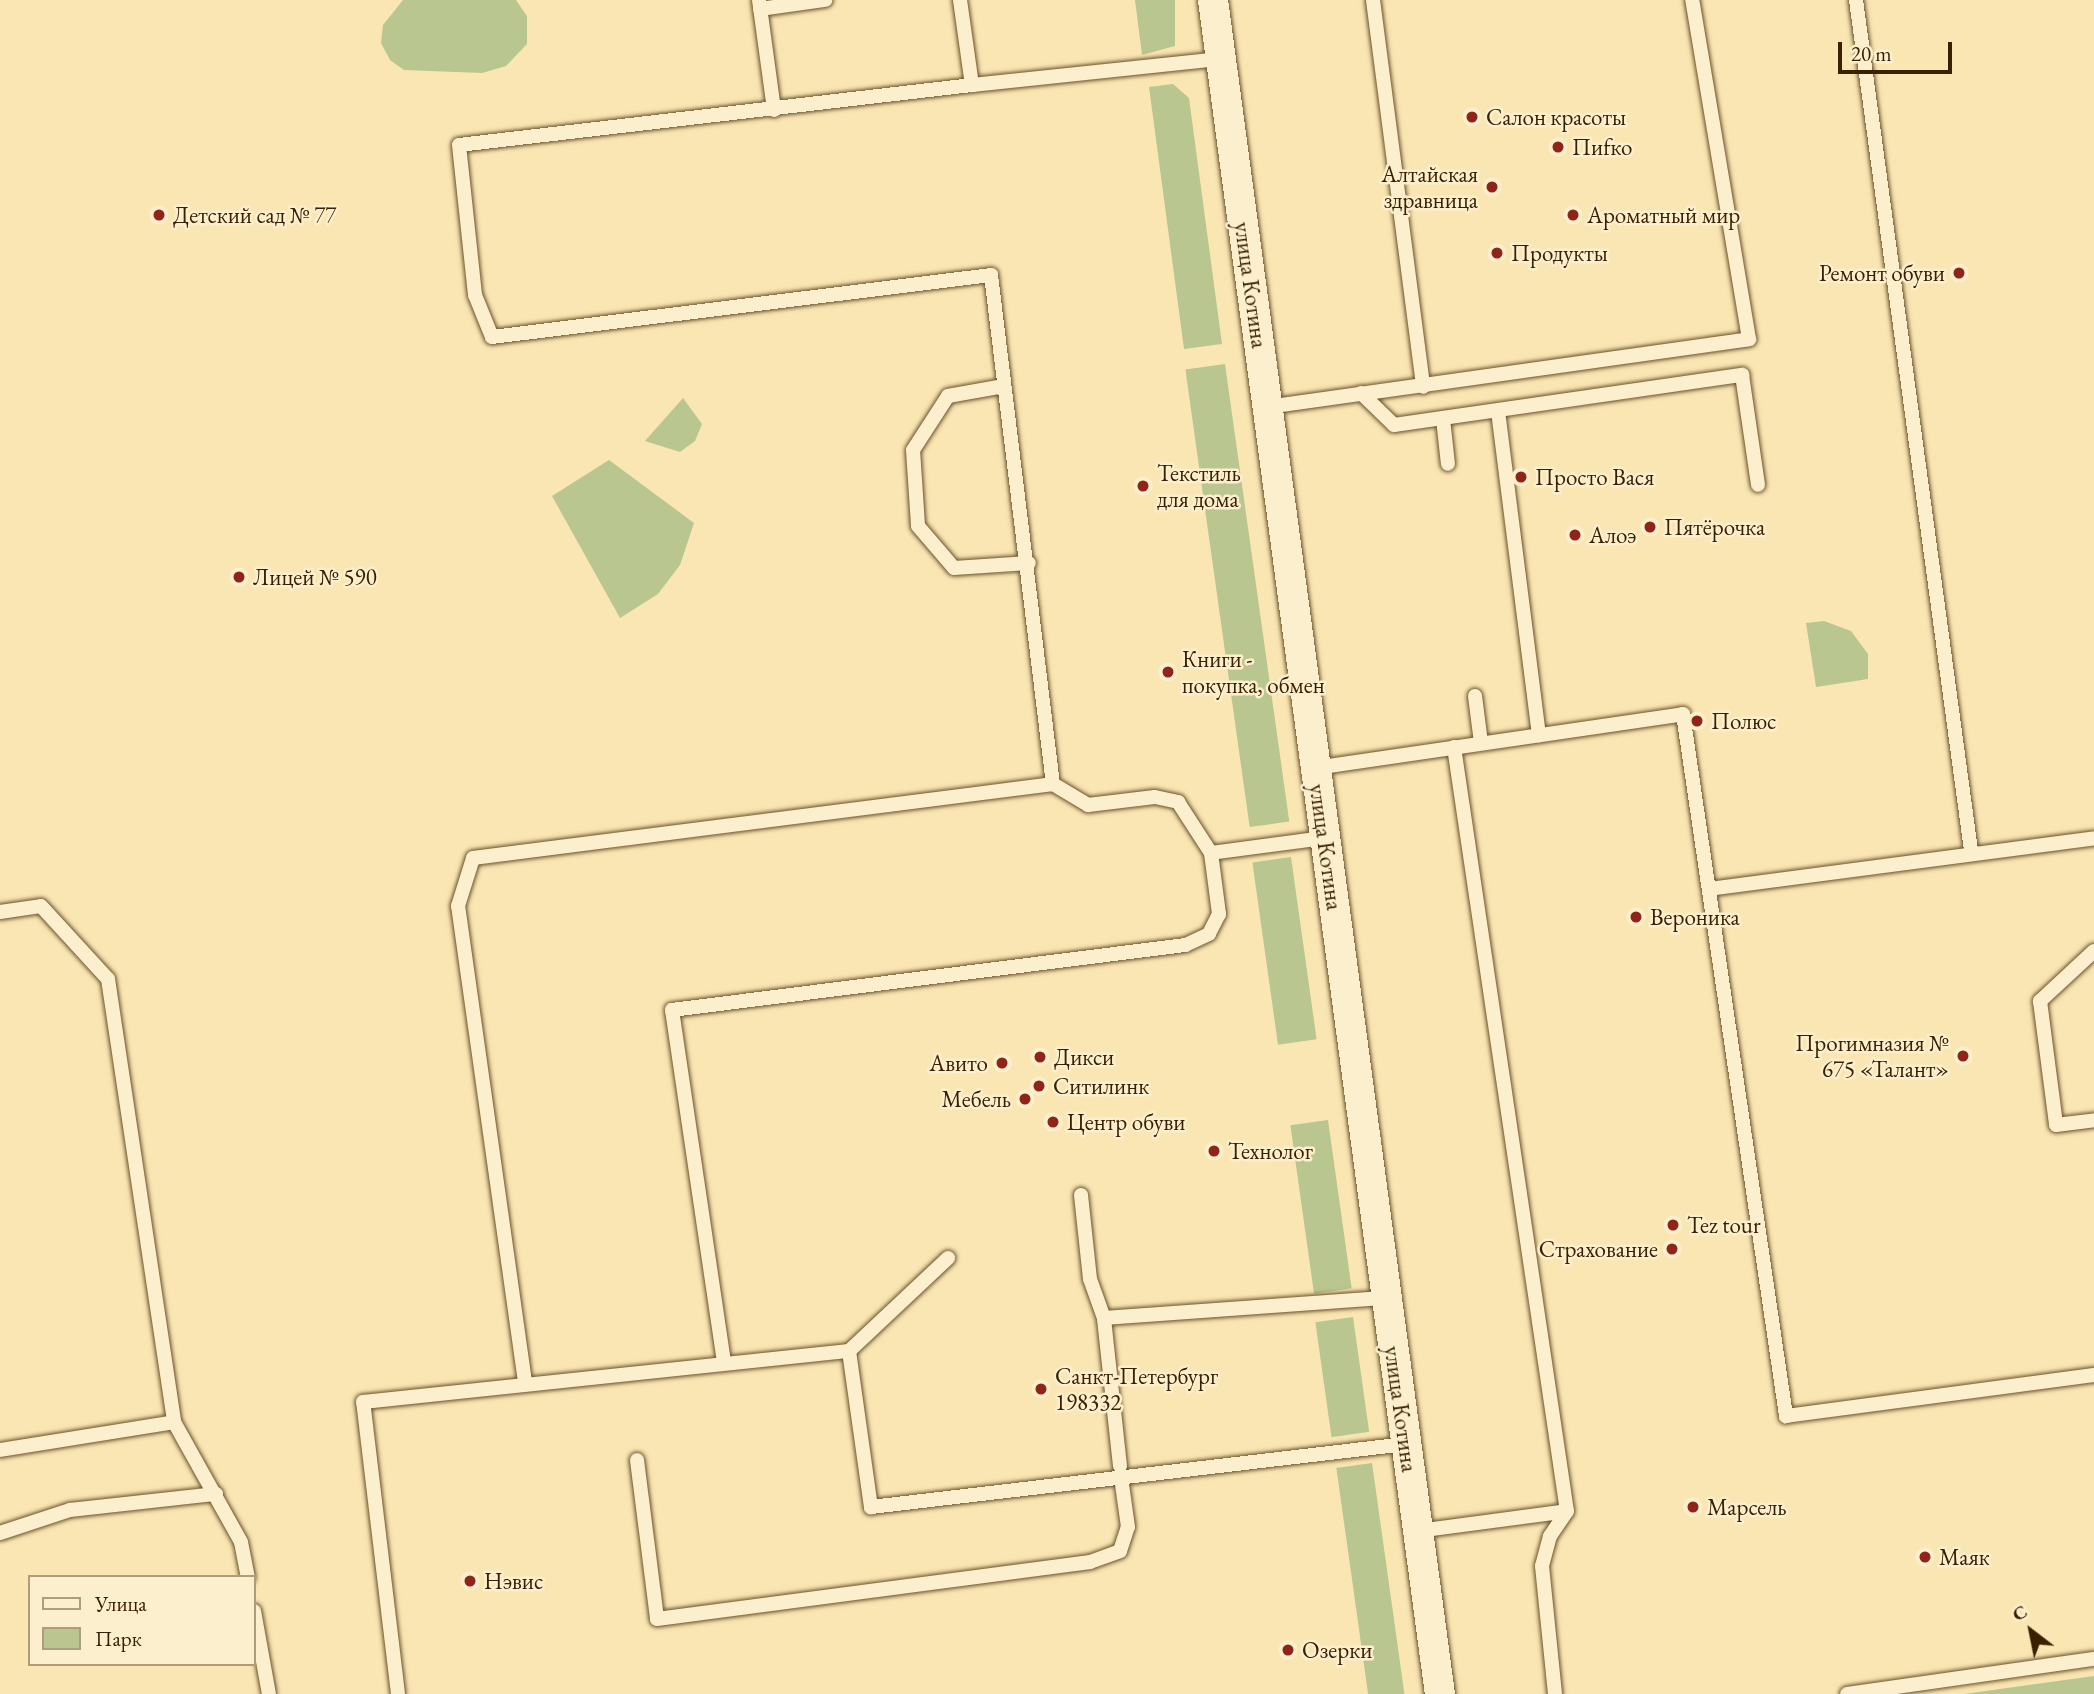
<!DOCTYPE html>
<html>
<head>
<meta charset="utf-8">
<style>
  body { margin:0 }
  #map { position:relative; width:2094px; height:1694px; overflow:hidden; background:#fae6b2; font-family:"EB Garamond",serif }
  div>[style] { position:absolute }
  .green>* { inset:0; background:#bac68f; transform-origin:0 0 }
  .roads { filter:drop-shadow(0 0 2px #69522c) drop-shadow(0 0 2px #69522c) }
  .service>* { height:14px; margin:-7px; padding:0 7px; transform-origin:7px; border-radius:7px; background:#fcefcd }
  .minor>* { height:30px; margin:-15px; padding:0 15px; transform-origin:15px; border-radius:15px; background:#fcefcd }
  .dots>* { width:19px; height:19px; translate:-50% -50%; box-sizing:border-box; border:4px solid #fcefcd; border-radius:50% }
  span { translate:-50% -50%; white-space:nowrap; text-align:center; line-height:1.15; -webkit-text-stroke:5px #fcefcd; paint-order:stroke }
  .poi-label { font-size:23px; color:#392000 }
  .left { translate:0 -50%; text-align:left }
  .right { translate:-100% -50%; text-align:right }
  .street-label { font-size:23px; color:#392000 }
  .legend { position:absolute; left:28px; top:1575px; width:228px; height:91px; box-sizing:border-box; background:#fcefcd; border:2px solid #ae9c7b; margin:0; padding:9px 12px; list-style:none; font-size:21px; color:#392000 }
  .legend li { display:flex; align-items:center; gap:14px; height:35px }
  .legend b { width:35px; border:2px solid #ae9c7b }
  .north { position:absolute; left:1996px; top:1596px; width:70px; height:70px; -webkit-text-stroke:5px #fcefcd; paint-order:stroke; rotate:328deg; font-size:19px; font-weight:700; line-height:28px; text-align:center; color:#392000 }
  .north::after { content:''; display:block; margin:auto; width:24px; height:32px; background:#392000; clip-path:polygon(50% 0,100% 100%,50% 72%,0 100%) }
  .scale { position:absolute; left:1838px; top:42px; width:114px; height:32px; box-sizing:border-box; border:4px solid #392000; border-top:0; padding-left:9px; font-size:21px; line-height:24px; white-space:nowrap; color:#392000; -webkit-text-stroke:5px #fcefcd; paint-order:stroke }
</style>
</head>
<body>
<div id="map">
  <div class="green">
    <div style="clip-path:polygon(403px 0,516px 0,527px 16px,527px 44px,506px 66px,482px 73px,404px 70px,390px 60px,381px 43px,383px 25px)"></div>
    <div style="clip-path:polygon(1135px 0,1175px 0,1175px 46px,1142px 55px)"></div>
    <div style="clip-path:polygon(1173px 84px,1189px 98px,1222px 344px,1184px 349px,1149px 87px)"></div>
    <div style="left:1225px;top:364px;width:462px;height:40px;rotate:82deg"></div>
    <div style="clip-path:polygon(683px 398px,702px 424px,695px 441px,680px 452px,645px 441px)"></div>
    <div style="clip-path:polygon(609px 460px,694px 523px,680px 565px,658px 594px,620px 618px,552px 496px)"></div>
    <div style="clip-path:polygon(1824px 621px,1851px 631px,1868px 654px,1868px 679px,1816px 687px,1806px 623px)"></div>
    <div style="left:1291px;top:857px;width:184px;height:39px;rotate:82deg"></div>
    <div style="left:1328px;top:1120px;width:170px;height:38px;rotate:82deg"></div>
    <div style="left:1353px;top:1317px;width:116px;height:38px;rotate:82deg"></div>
    <div style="left:1372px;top:1463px;width:233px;height:36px;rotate:82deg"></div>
    <div style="clip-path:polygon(2094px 1676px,2094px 1694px,1964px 1694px)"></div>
  </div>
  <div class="roads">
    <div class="service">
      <div style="left:759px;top:0;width:111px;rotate:82.2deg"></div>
      <div style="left:960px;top:0;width:86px;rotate:82deg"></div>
      <div style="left:972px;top:85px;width:516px;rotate:173.33deg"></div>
      <div style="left:459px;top:145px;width:151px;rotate:83.9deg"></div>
      <div style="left:475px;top:295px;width:45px;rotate:68deg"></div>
      <div style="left:492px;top:337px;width:503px;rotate:-7.08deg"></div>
      <div style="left:991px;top:275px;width:513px;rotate:83.06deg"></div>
      <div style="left:1373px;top:0;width:390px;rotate:82.6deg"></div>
      <div style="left:1856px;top:0;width:859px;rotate:82.3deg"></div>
      <div style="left:760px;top:9px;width:66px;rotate:-7.9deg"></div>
      <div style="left:972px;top:85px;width:250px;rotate:-6deg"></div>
      <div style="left:1004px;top:386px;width:57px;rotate:169.9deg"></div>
      <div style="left:948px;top:396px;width:64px;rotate:122.9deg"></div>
      <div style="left:913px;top:450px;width:76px;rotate:86.2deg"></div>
      <div style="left:918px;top:526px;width:55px;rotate:49.4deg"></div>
      <div style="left:954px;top:568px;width:75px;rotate:-3.8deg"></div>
      <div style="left:1361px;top:393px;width:46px;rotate:44.1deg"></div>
      <div style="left:1394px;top:425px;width:352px;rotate:-8.2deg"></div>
      <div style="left:1742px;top:375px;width:111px;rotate:81.7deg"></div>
      <div style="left:1267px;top:407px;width:487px;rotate:-8deg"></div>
      <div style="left:1749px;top:339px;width:344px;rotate:-99.5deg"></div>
      <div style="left:1498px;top:411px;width:327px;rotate:82.8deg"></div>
      <div style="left:1443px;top:419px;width:45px;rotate:83.7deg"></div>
      <div style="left:1475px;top:696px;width:47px;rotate:82.7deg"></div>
      <div style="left:1454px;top:747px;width:772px;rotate:81.59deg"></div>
      <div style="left:1567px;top:1511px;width:30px;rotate:124deg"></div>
      <div style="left:1550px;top:1536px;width:31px;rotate:105deg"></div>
      <div style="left:1542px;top:1566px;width:129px;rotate:84.2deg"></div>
      <div style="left:1315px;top:768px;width:372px;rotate:-8.3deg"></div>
      <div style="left:1683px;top:714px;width:710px;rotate:81.65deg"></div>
      <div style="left:1786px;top:1416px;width:311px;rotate:-7.6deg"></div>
      <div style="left:1211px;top:853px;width:114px;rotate:-7.6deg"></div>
      <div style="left:1709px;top:889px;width:388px;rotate:-7.5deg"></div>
      <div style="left:0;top:912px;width:41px;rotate:-8.3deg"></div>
      <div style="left:41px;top:906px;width:99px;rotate:47.5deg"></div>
      <div style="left:108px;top:979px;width:448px;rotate:81.5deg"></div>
      <div style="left:174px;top:1422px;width:137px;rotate:60.8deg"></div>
      <div style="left:241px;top:1542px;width:36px;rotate:79deg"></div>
      <div style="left:2094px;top:951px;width:74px;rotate:137.2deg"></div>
      <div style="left:2040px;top:1001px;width:125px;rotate:82.6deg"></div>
      <div style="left:2056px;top:1125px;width:38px;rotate:-7deg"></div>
      <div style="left:1081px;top:1195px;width:84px;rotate:83.9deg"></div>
      <div style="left:1090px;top:1279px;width:41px;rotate:70.3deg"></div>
      <div style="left:849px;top:1351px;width:158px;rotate:82deg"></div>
      <div style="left:871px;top:1507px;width:539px;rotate:-6.72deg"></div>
      <div style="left:525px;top:1382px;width:481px;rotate:-98deg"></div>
      <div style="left:458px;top:906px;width:50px;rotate:-72.6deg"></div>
      <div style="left:473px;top:858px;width:585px;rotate:-7.27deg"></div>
      <div style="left:1053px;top:784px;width:41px;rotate:31deg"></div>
      <div style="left:1088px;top:805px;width:67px;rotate:-6.8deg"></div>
      <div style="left:1155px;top:797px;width:24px;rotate:12deg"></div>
      <div style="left:1178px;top:802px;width:61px;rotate:57.1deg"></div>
      <div style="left:1211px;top:853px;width:62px;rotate:82.5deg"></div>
      <div style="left:1219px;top:914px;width:22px;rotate:117deg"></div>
      <div style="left:1209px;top:934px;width:26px;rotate:155deg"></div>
      <div style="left:1185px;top:945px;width:517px;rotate:172.78deg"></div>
      <div style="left:672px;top:1010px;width:355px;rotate:81.6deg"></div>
      <div style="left:0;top:1450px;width:176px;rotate:-9.1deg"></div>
      <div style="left:637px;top:1460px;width:160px;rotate:82.8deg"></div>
      <div style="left:657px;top:1619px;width:437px;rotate:-7.5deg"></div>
      <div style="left:1090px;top:1562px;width:32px;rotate:-20deg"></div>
      <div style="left:1120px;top:1551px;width:25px;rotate:-72deg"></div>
      <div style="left:1128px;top:1527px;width:50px;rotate:-98deg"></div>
      <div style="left:1120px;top:1466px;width:149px;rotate:-96.2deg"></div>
      <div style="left:1104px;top:1318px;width:283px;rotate:-4.1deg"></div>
      <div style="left:1418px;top:1531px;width:150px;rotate:-7.6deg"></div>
      <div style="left:0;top:1533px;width:74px;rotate:-18.2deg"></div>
      <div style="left:70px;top:1510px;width:147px;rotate:-6.3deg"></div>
      <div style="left:254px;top:1611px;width:84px;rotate:79.8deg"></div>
      <div style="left:398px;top:1694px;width:294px;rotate:-96.8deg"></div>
      <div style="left:363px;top:1402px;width:489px;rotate:-6deg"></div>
      <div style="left:849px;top:1351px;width:136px;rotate:-43.2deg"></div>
      <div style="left:1847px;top:1694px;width:249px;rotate:-8.1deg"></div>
    </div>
    <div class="minor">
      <div style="left:1213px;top:0;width:1709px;rotate:82.37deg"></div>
    </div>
  </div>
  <div class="dots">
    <div style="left:1472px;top:117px;background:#8f2418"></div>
    <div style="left:1558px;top:147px;background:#8f2418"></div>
    <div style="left:1492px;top:187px;background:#8f2418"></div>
    <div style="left:159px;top:215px;background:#8f2418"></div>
    <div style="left:1573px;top:215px;background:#8f2418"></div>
    <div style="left:1497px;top:253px;background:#8f2418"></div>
    <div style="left:1959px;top:273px;background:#8f2418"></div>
    <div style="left:1521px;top:477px;background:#8f2418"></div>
    <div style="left:1143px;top:486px;background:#8f2418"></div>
    <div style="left:1650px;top:527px;background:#8f2418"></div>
    <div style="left:1575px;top:535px;background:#8f2418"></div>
    <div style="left:239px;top:577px;background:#8f2418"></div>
    <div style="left:1168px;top:672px;background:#8f2418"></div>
    <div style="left:1697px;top:721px;background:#8f2418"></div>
    <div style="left:1636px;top:917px;background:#8f2418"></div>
    <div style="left:1963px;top:1056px;background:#8f2418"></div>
    <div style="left:1040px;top:1057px;background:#8f2418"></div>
    <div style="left:1002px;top:1063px;background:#8f2418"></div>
    <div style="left:1039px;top:1086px;background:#8f2418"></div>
    <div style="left:1025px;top:1099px;background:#8f2418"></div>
    <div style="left:1053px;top:1122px;background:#8f2418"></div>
    <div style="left:1214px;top:1151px;background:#8f2418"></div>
    <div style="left:1673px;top:1225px;background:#8f2418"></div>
    <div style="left:1672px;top:1249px;background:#8f2418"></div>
    <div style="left:1041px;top:1389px;background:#8f2418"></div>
    <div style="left:1693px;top:1507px;background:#8f2418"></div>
    <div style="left:1925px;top:1557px;background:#8f2418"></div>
    <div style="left:470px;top:1581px;background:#8f2418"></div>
    <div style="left:1288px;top:1650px;background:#8f2418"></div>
  </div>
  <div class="poi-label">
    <span class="left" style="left:1486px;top:117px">Салон красоты</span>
    <span class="left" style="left:1572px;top:147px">Пиfко</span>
    <span class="right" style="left:1478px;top:187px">Алтайская<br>здравница</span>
    <span class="left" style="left:173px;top:215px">Детский сад № 77</span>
    <span class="left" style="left:1587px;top:215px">Ароматный мир</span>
    <span class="left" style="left:1511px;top:253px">Продукты</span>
    <span class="right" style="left:1945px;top:273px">Ремонт обуви</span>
    <span class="left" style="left:1157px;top:486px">Текстиль<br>для дома</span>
    <span class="left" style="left:1535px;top:477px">Просто Вася</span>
    <span class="left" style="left:1664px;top:527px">Пятёрочка</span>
    <span class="left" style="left:1589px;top:535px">Алоэ</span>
    <span class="left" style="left:253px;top:577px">Лицей № 590</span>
    <span class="left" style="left:1182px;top:672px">Книги -<br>покупка, обмен</span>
    <span class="left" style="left:1711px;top:721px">Полюс</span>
    <span class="left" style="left:1650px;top:917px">Вероника</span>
    <span class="right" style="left:1949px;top:1056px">Прогимназия №<br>675 «Талант»</span>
    <span class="left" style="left:1054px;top:1057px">Дикси</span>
    <span class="right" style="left:988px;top:1063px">Авито</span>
    <span class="left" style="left:1053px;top:1086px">Ситилинк</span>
    <span class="right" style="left:1011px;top:1099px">Мебель</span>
    <span class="left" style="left:1067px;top:1122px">Центр обуви</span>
    <span class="left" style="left:1228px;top:1151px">Технолог</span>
    <span class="left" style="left:1687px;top:1225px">Tez tour</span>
    <span class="right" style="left:1658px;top:1249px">Страхование</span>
    <span class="left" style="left:1055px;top:1389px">Санкт-Петербург<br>198332</span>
    <span class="left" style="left:1707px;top:1507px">Марсель</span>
    <span class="left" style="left:1939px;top:1557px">Маяк</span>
    <span class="left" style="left:484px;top:1581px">Нэвис</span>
    <span class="left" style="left:1302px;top:1650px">Озерки</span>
  </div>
  <div class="street-label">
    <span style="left:1251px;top:285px;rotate:82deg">улица Котина</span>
    <span style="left:1326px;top:847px;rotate:82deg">улица Котина</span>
    <span style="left:1401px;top:1409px;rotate:82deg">улица Котина</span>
  </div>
  <ul class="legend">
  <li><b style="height:9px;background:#fcefcd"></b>Улица</li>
  <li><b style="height:19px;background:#bac68f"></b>Парк</li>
  </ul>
  <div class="north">С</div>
  <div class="scale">20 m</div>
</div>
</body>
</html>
